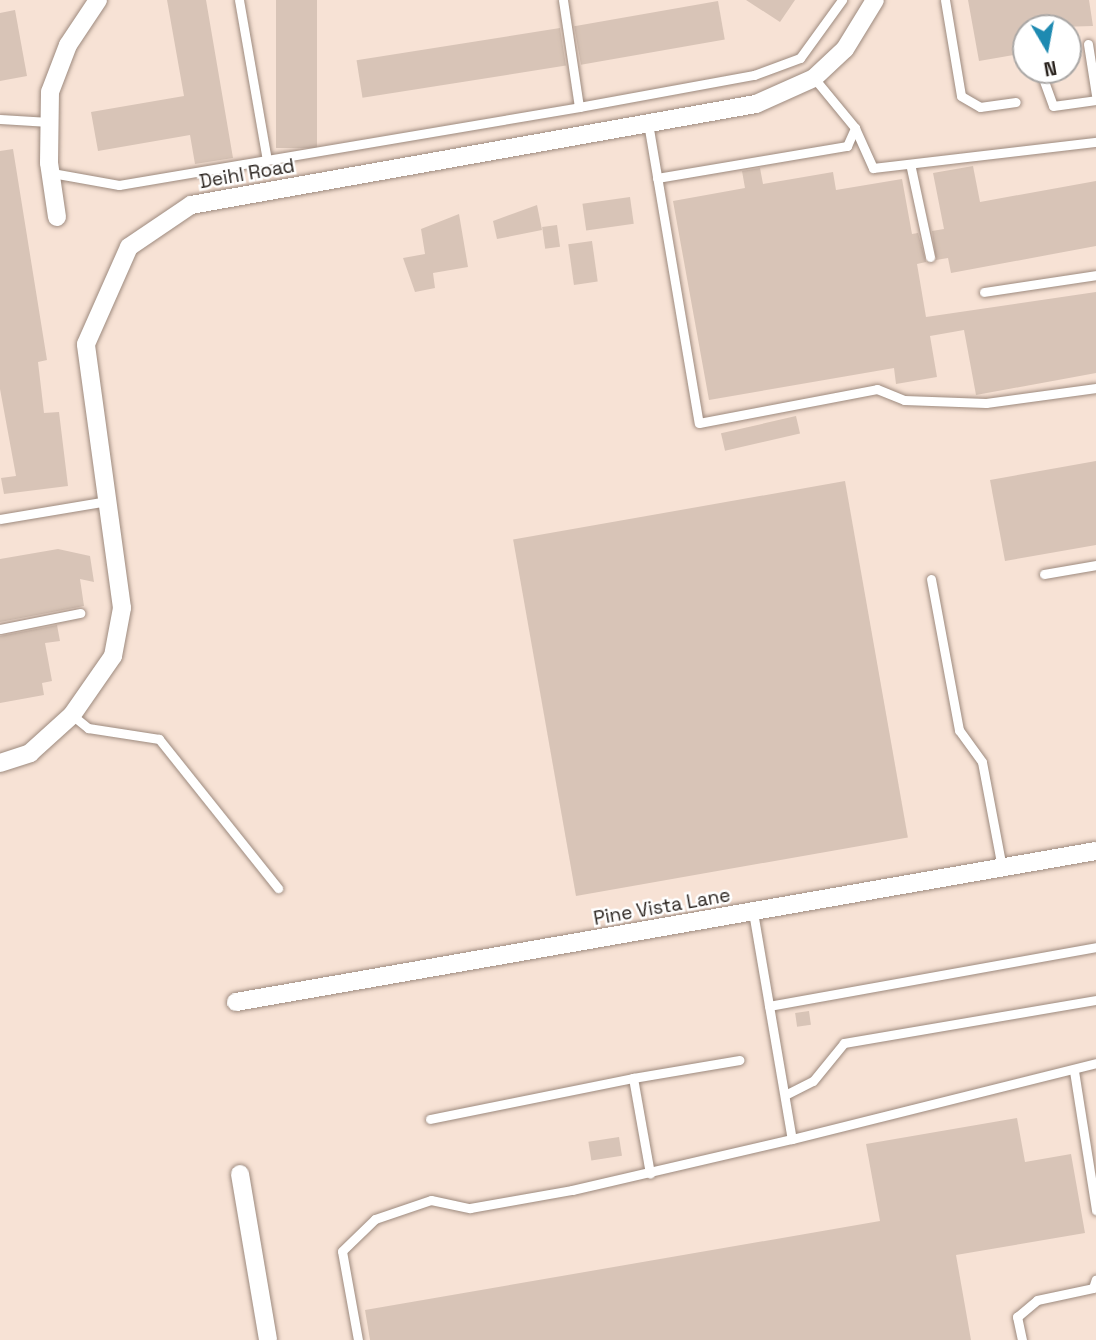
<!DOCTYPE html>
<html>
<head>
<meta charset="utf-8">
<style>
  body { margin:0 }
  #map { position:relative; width:1096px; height:1340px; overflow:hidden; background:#f7e2d5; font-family:"Space Grotesk",sans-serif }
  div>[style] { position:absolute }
  .building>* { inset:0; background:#d8c4b7; transform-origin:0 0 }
  .roads { filter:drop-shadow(0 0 2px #9d8a7e) drop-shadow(0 0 2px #9d8a7e) }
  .service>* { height:9px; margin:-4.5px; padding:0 4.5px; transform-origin:4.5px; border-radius:4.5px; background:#fff }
  .minor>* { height:18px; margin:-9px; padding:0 9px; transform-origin:9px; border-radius:9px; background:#fff }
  span { translate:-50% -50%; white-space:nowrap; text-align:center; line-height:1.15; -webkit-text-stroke:5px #fff; paint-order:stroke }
  .street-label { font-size:19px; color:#2a231e }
  .north { position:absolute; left:1012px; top:14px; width:70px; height:70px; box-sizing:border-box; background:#fff; border:2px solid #aaa7a5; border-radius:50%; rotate:170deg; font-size:19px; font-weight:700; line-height:28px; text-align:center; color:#2a231e }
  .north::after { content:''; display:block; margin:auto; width:24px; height:32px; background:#1e8ab1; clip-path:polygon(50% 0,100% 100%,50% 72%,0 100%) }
</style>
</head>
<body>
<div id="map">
  <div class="building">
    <div style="clip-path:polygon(167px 0,206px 0,233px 158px,195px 164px,190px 135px,98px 151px,91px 112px,184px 96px)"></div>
    <div style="left:276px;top:0;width:41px;height:148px"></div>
    <div style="clip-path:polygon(746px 0,795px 0,780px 22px)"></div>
    <div style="clip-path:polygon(968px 0,1089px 0,1093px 26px,1026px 28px,1026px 53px,979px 61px)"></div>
    <div style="left:718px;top:1px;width:39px;height:146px;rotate:80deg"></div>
    <div style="clip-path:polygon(15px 10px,27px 76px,0 81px,0 13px)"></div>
    <div style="left:560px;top:28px;width:38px;height:206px;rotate:81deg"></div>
    <div style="clip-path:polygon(13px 149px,47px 360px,38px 362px,44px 413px,59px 412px,68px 486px,4px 494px,1px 478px,16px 476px,0 389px,0 151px)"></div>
    <div style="clip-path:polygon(973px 166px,980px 202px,1096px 181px,1096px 246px,951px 273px,948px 258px,936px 260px,932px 231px,944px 229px,933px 173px)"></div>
    <div style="clip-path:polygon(760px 168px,763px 184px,833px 172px,836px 190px,902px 179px,912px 234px,918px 233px,926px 262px,917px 264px,926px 317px,1096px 292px,1096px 373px,976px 395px,964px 330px,930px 336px,937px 377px,896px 384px,894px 368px,709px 400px,673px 201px,745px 188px,742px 171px)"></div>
    <div style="left:630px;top:197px;width:27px;height:48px;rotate:82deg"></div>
    <div style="clip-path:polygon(537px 205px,542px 230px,497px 239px,493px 221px)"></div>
    <div style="clip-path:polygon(459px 214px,468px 267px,433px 273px,435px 288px,415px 292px,403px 258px,425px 254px,421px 229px)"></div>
    <div style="left:557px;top:225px;width:22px;height:15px;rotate:82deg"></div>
    <div style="left:592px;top:241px;width:41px;height:24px;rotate:82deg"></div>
    <div style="left:796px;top:416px;width:18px;height:77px;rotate:77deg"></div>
    <div style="clip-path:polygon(1096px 461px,1096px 545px,1005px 561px,990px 480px)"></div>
    <div style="left:845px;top:481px;width:362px;height:337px;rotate:80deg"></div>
    <div style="clip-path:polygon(58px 549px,90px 556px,94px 582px,80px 579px,84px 606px,0 622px,0 559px)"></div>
    <div style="clip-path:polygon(57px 625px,60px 641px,45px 643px,52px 681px,42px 683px,44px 695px,0 703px,0 636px)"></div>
    <div style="left:809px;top:1011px;width:14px;height:14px;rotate:82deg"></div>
    <div style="clip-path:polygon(1017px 1118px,1025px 1162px,1071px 1154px,1085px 1233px,956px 1255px,971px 1340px,370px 1340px,365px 1310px,880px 1221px,866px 1144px)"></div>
    <div style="left:619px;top:1137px;width:19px;height:31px;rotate:81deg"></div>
  </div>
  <div class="roads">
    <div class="service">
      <div style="left:239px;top:0;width:162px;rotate:80.1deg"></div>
      <div style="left:563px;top:0;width:108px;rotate:81.5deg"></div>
      <div style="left:579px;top:107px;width:178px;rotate:-10.4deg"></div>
      <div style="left:754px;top:75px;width:49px;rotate:-20.3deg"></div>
      <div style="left:800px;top:58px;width:72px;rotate:-54.1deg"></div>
      <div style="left:945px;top:0;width:97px;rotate:80.5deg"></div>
      <div style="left:961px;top:96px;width:22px;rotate:30deg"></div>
      <div style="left:980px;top:107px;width:36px;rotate:-8deg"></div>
      <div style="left:1088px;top:44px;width:52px;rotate:81.1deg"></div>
      <div style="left:1040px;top:70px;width:38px;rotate:70deg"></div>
      <div style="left:1053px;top:106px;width:43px;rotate:-7.9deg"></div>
      <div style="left:814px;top:78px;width:65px;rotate:50.6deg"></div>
      <div style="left:855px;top:128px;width:44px;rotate:65.8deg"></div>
      <div style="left:873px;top:168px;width:225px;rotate:-6.7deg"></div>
      <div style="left:0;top:119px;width:49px;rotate:3.5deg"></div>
      <div style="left:648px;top:123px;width:304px;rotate:80.4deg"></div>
      <div style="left:699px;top:423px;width:181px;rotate:-10.8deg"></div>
      <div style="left:877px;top:389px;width:29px;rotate:22deg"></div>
      <div style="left:904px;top:400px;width:82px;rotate:2.1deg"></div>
      <div style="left:986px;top:403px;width:111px;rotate:-7.8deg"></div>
      <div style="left:911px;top:168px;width:91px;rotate:77.9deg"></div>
      <div style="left:52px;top:173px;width:68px;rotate:10.2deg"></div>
      <div style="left:119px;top:185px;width:467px;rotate:-9.6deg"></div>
      <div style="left:657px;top:178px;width:193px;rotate:-9.6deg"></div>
      <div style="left:847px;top:146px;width:20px;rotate:-66deg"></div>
      <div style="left:984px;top:292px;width:113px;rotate:-8.6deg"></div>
      <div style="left:0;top:519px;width:109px;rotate:-9.5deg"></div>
      <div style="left:1044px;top:574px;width:53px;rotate:-9.8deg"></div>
      <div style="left:931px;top:579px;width:154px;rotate:79.5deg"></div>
      <div style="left:959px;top:730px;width:39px;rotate:54deg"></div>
      <div style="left:982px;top:762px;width:108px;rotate:79.3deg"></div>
      <div style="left:0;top:629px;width:82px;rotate:-11.3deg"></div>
      <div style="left:72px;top:715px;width:21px;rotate:39deg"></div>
      <div style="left:88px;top:728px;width:72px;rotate:8.8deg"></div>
      <div style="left:159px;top:739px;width:191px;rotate:51.4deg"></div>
      <div style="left:753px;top:912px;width:230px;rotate:80.3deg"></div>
      <div style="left:792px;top:1139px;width:313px;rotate:-14deg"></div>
      <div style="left:769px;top:1006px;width:332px;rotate:-10.2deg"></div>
      <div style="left:1074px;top:1071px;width:141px;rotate:81deg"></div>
      <div style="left:633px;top:1078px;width:108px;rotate:-9.6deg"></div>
      <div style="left:785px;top:1095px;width:31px;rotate:-27deg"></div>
      <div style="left:813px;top:1081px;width:49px;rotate:-50.8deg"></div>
      <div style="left:844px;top:1043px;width:256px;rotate:-9.7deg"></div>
      <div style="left:430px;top:1119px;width:207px;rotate:-11.4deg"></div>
      <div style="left:633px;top:1078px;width:97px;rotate:79.9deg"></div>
      <div style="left:358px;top:1340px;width:90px;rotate:-100.2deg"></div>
      <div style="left:342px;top:1251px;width:46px;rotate:-44.1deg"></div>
      <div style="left:375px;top:1219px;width:59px;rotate:-18.7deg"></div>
      <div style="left:431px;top:1200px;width:40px;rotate:12deg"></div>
      <div style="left:470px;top:1208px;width:104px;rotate:-10deg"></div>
      <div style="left:572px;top:1190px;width:226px;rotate:-13.1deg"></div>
      <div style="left:1022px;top:1340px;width:24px;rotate:-102deg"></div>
      <div style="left:1017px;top:1317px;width:26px;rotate:-40deg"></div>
      <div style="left:1037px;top:1300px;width:57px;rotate:-12.1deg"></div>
      <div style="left:1093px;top:1288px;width:9px;rotate:-72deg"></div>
    </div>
    <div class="minor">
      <div style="left:57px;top:217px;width:55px;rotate:-98.4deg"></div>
      <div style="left:49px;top:163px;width:71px;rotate:-89.2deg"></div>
      <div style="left:50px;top:92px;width:50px;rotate:-69deg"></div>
      <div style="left:68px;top:45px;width:54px;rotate:-56.3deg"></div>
      <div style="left:0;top:763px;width:32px;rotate:-18deg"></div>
      <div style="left:30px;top:753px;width:57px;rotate:-42.1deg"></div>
      <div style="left:72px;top:715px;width:72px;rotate:-55.2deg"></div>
      <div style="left:113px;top:656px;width:49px;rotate:-79.4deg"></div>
      <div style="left:122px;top:608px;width:266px;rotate:-97.8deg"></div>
      <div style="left:86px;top:344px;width:106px;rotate:-66.1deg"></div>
      <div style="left:129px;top:247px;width:75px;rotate:-34.1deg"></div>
      <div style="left:191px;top:205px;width:574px;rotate:-10.14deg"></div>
      <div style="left:756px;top:104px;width:64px;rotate:-24.1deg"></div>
      <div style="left:814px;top:78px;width:42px;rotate:-43.1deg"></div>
      <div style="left:845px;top:49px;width:57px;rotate:-58.5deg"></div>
      <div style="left:236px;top:1002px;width:873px;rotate:-9.96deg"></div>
      <div style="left:240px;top:1174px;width:168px;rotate:80.4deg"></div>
    </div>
  </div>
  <div class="street-label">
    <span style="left:247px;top:174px;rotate:-10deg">Deihl Road</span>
    <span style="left:662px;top:907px;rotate:-10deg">Pine Vista Lane</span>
  </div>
  <div class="north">N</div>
</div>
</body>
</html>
